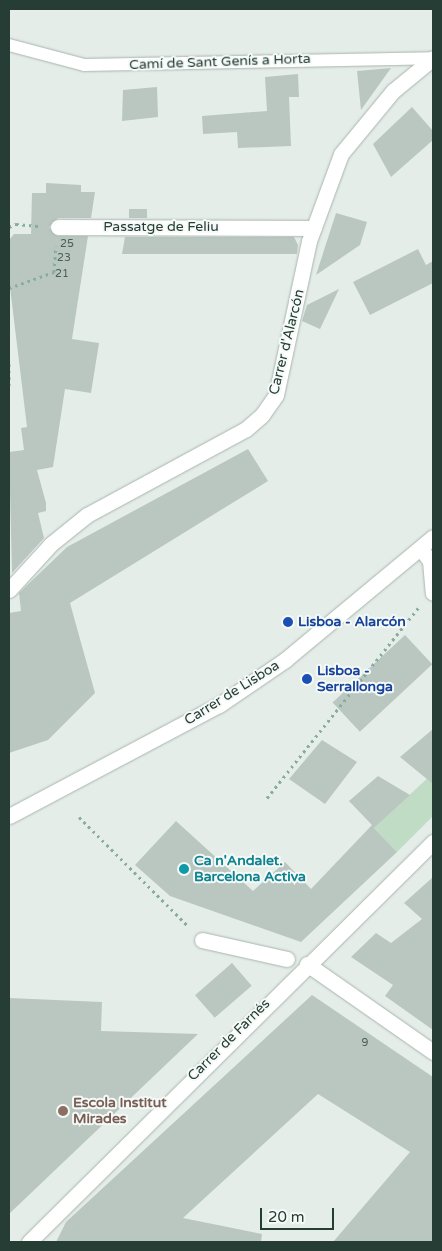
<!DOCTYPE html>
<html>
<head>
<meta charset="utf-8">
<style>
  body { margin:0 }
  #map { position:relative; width:442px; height:1251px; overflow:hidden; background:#e5ede8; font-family:"Varela Round",sans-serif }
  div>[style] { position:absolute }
  .green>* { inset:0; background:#c0dcc4 }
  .building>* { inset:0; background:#bac7c1; transform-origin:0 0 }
  .path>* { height:3px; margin-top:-1.5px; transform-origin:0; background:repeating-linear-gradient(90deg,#88ad9d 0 2.5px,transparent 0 6.5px) }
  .roads { filter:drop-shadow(0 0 1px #a8b5ae) drop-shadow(0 0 1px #a8b5ae) }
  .service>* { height:12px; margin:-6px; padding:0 6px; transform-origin:6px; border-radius:6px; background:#fff }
  .pedestrian>* { height:15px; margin:-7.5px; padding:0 7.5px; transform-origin:7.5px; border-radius:7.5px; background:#fff }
  .minor>* { height:15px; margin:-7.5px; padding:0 7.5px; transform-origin:7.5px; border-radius:7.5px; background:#fff }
  .tertiary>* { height:15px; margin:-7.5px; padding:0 7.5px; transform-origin:7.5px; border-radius:7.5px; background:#fff }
  .dots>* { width:14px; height:14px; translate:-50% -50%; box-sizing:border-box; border:2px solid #f5f9f7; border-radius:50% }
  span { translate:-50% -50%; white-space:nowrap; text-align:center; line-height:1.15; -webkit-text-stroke:4px #f5f9f7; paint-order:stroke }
  .number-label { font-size:11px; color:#4a6057 }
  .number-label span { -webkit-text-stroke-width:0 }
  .street-label { font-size:14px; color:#253d34 }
  .transit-label { font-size:14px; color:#164399; font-weight:700 }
  .left { translate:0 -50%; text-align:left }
  .culture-label { font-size:14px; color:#0d838f; font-weight:700 }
  .education-label { font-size:14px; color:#785e54; font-weight:700 }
  .frame { position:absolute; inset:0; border:10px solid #253d34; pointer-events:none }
  .scale { position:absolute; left:260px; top:1208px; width:74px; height:22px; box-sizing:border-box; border:2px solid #253d34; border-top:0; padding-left:6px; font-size:15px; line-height:18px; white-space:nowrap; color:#253d34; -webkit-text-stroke:4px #f5f9f7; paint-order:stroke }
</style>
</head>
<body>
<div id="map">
  <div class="green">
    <div style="clip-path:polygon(433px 773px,433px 816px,397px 852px,374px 828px)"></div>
  </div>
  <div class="building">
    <div style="clip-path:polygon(391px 68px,361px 110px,357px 71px)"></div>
    <div style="clip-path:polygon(298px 74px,299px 97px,289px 97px,291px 146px,238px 148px,237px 132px,203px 134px,202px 116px,267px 111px,265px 77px)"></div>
    <div style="clip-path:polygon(157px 87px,158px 117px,122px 121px,123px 90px)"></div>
    <div style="clip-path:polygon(412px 107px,433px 131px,433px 140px,391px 177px,373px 144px)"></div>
    <div style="clip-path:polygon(46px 183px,81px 185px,81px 192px,95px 192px,91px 218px,58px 218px,49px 227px,57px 236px,88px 236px,72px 339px,99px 343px,91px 393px,65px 389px,53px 467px,37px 470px,46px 503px,46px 511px,38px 513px,44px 538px,12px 573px,9px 452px,24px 450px,21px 428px,27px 427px,9px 279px,9px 240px,14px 234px,31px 234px,32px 193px,46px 193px)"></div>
    <div style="left:129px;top:209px;width:18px;height:9px"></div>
    <div style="clip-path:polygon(336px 213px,367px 222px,360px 245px,316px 275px)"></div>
    <div style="clip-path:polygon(125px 237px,294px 237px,298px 245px,297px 254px,122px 254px)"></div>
    <div style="clip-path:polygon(418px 249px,426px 265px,433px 261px,433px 283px,370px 315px,353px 282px)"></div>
    <div style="clip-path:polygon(339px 289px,320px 329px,302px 321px,307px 305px)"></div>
    <div style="clip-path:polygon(248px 449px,268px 481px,70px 603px,95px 693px,48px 740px,9px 753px,9px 613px,21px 611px,19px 593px,67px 547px)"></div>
    <div style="left:405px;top:635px;width:40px;height:99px;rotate:47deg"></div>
    <div style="clip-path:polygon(433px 729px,433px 784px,400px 757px)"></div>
    <div style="clip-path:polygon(322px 740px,357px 762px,325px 804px,289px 779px)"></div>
    <div style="clip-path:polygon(378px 776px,410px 795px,374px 828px,397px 852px,301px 942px,170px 896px,135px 865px,176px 821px,253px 891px,285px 862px,311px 889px,372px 825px,349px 801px)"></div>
    <div style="clip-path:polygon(433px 877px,433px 1030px,385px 996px,393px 985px,351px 957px,376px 933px,391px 943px,422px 919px,404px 903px)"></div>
    <div style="left:232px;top:963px;width:30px;height:49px;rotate:49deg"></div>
    <div style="clip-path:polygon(312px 995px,433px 1077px,433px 1242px,333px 1242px,410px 1152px,318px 1094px,183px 1218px,262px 1234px,261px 1242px,56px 1242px,66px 1222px)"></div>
    <div style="clip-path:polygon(9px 998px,102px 1002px,101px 1031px,198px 1034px,9px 1214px)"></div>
  </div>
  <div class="path">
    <div style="left:9px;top:227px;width:8px;rotate:-23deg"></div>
    <div style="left:16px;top:224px;width:25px;rotate:5deg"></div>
    <div style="left:9px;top:288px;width:48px;rotate:-19.6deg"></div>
    <div style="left:54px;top:272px;width:26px;rotate:-86deg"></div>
    <div style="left:9px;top:364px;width:22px;rotate:90deg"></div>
    <div style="left:267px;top:798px;width:244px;rotate:-51.5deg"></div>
    <div style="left:79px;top:817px;width:154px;rotate:45deg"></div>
  </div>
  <div class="roads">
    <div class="service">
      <div style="left:9px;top:45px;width:78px;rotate:14.9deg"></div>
      <div style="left:84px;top:65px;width:349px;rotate:-1.1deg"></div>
    </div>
    <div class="pedestrian">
      <div style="left:202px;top:940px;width:87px;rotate:12.6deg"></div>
    </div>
    <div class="minor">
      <div style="left:58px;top:227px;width:256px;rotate:0.2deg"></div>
      <div style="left:421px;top:549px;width:15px;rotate:53deg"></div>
      <div style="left:430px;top:561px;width:32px;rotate:85deg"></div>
      <div style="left:9px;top:590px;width:62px;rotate:-47.6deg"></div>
      <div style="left:51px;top:544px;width:46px;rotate:-38.9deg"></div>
      <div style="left:87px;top:515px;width:181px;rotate:-28.4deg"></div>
      <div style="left:246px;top:429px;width:21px;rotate:-41deg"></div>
      <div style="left:262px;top:415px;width:24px;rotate:-55deg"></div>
      <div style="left:276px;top:395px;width:157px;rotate:-77.9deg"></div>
      <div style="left:309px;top:241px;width:93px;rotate:-69.8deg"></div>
      <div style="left:341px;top:154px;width:82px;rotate:-50.5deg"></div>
      <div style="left:393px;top:91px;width:52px;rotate:-39.5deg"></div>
      <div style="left:307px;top:964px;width:154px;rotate:34.9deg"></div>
      <div style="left:29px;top:1242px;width:569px;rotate:-44.71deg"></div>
    </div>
    <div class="tertiary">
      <div style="left:9px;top:816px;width:238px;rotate:-27.9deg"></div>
      <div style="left:219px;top:705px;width:80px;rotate:-34.3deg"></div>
      <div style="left:285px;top:660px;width:192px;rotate:-39.7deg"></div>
    </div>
  </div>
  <div class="dots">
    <div style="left:288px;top:622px;background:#1a4fb4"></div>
    <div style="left:307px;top:679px;background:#1a4fb4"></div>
    <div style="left:184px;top:869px;background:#0f9aa8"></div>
    <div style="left:63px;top:1111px;background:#8d6e63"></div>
  </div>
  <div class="number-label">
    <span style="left:67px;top:244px">25</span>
    <span style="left:64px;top:258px">23</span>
    <span style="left:62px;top:274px">21</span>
    <span style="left:365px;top:1043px">9</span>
  </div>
  <div class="street-label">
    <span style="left:220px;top:62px;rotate:-2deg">Camí de Sant Genís a Horta</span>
    <span style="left:161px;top:227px">Passatge de Feliu</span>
    <span style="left:287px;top:342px;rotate:-76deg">Carrer d'Alarcón</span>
    <span style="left:232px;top:693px;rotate:-32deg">Carrer de Lisboa</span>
    <span style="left:229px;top:1040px;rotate:-45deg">Carrer de Farnés</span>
  </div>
  <div class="transit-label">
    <span class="left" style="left:298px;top:622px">Lisboa - Alarcón</span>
    <span class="left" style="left:317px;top:679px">Lisboa -<br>Serrallonga</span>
  </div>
  <div class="culture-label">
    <span class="left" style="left:194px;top:869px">Ca n'Andalet.<br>Barcelona Activa</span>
  </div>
  <div class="education-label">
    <span class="left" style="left:73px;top:1111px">Escola Institut<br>Mirades</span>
  </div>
  <div class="frame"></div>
  <div class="scale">20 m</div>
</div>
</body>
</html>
